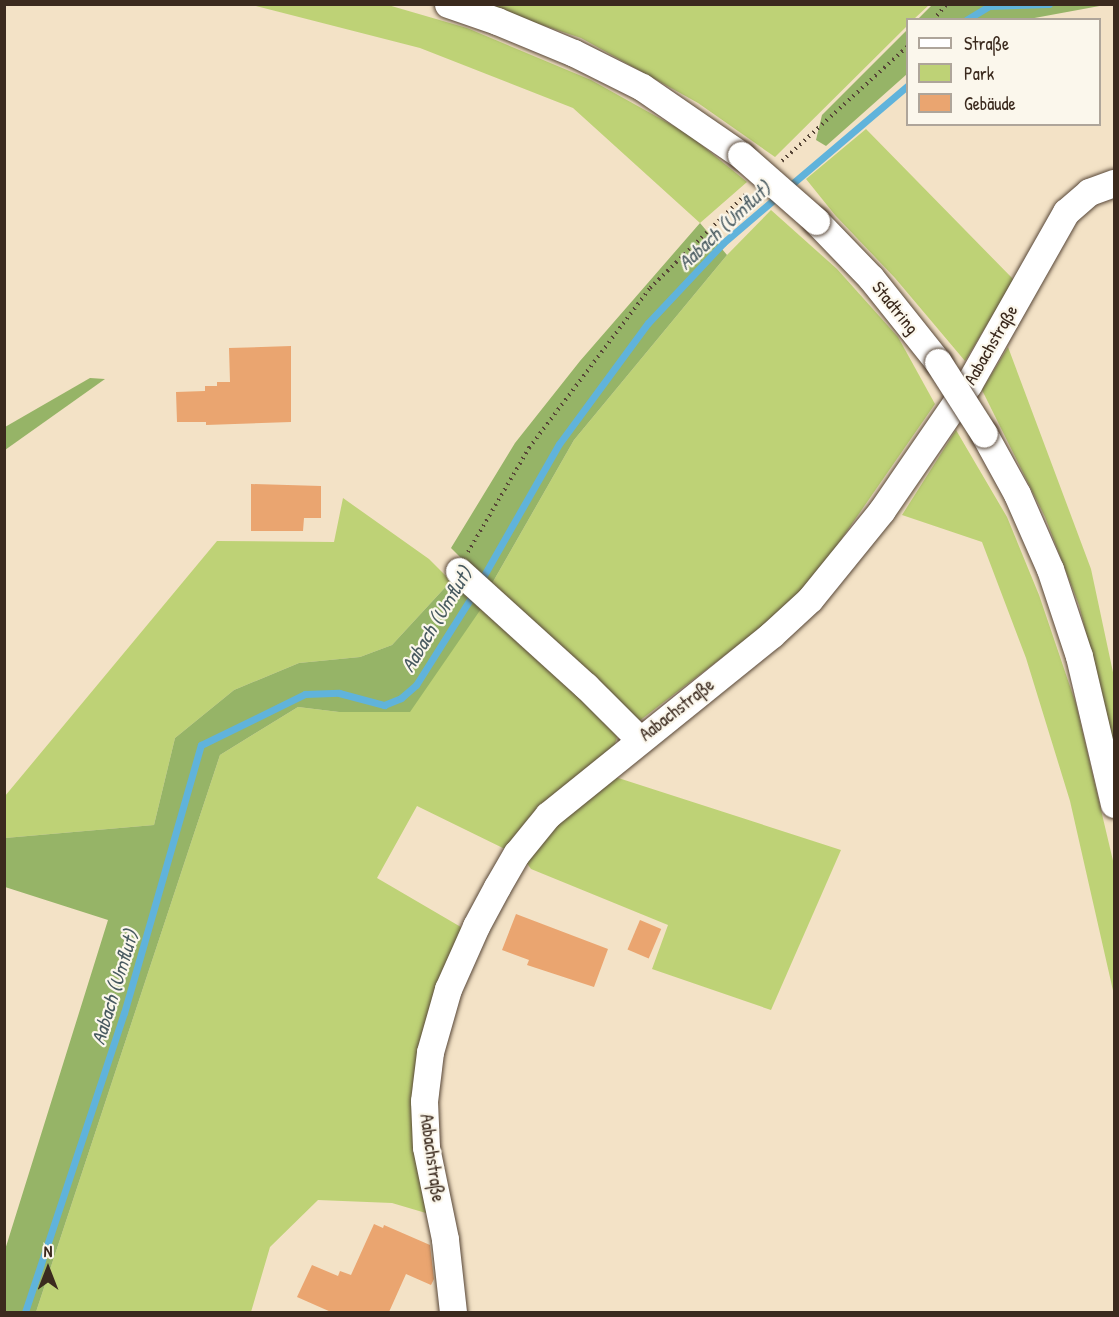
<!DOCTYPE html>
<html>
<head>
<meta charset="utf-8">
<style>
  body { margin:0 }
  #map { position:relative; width:1119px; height:1317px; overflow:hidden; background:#f3e2c6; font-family:"Patrick Hand",sans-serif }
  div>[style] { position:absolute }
  .green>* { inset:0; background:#bed276 }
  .forest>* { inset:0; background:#96b467 }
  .stream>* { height:7px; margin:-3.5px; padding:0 3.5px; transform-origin:3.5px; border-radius:3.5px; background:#60b3db }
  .building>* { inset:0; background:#eaa570; transform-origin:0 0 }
  .path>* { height:4px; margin-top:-2px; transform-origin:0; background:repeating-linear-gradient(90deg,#574637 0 1.5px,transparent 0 6px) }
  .roads { filter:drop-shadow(0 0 2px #574637) drop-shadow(0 0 2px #574637) }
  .minor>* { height:27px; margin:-13.5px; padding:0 13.5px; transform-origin:13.5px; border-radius:13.5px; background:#fff }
  .bridges { filter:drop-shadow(0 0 2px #574637) drop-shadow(0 0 2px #574637) }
  .minor-bridge>* { height:27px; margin:-13.5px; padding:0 13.5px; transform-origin:13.5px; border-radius:13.5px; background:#fff }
  span { translate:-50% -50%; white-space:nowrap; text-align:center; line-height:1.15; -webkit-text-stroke:4.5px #fbf7ec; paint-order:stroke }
  .street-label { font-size:18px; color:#3b2a1e }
  .water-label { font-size:20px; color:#485a60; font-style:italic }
  .frame { position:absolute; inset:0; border:6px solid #3b2a1e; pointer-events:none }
  .legend { position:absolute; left:906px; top:18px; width:195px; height:108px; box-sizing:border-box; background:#fbf7ec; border:2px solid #aea59a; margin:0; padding:8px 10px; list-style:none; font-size:18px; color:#3b2a1e }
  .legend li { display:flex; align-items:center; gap:12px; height:30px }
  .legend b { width:30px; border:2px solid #aea59a }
  .north { position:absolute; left:18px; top:1239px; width:60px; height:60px; -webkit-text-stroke:4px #fbf7ec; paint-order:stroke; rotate:0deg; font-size:16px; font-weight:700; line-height:24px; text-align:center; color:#3b2a1e }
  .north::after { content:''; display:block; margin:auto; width:21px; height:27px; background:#3b2a1e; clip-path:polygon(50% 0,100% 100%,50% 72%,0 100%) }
</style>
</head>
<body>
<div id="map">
  <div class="green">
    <div style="clip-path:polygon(252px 5px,388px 5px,467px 28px,591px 80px,688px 134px,747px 182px,700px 223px,573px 108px,420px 48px)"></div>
    <div style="clip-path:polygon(482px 5px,929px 5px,914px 19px,908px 20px,907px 26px,775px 157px,698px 103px,581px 38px)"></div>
    <div style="clip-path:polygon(866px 129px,1014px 280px,965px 361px,895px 278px,835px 215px,806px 179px)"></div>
    <div style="clip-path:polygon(771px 210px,837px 269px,898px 337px,935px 404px,802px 596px,634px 725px,490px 587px,574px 440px,727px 255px)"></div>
    <div style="clip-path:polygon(1008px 347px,1091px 569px,1114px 677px,1114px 743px,1079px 605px,1045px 517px,982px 390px)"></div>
    <div style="clip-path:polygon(956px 430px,1007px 517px,1039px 595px,1076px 704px,1114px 865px,1114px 995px,1070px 801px,1026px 658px,982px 542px,902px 515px)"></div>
    <div style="clip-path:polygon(343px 498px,429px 559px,451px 581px,392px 645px,360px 657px,299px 663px,234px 690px,175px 738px,154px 825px,5px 838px,5px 796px,217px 541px,334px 542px)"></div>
    <div style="clip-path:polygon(483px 606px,619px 729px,613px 752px,509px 851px,417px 806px,377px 878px,466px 930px,433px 1022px,436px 1216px,392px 1203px,318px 1200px,270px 1247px,251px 1312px,36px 1312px,220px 755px,298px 707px,339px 712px)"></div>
    <div style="clip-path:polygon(609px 775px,841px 850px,771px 1010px,652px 969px,668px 925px,531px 869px,524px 859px,543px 833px)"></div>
  </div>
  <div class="forest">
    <div style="clip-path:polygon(933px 4px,1105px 4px,1105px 5px,1029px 19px,918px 19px)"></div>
    <div style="clip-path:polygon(907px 30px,907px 74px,826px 146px,816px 140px,822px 115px)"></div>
    <div style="clip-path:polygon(700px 223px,727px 255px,574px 440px,490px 587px,451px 548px,515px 443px,580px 361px)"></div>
    <div style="clip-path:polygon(90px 378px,105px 379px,5px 450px,5px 427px)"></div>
    <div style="clip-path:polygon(451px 581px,483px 606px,410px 712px,339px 712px,298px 707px,220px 755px,36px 1312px,5px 1312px,4px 1253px,108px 920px,5px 887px,5px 838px,154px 825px,175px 738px,234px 690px,299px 663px,360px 657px,392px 645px)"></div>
  </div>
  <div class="stream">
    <div style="left:966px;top:20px;width:27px;rotate:-31deg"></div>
    <div style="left:989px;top:6px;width:60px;rotate:-1.9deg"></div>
    <div style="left:786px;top:189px;width:160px;rotate:-40.4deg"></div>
    <div style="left:479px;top:584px;width:161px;rotate:-60.3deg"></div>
    <div style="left:559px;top:444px;width:150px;rotate:-53.7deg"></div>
    <div style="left:648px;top:323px;width:110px;rotate:-46.8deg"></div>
    <div style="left:723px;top:243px;width:72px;rotate:-40.5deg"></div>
    <div style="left:25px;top:1312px;width:315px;rotate:-71.7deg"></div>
    <div style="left:124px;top:1013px;width:279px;rotate:-74deg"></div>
    <div style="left:201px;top:745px;width:116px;rotate:-26.1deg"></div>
    <div style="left:305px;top:694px;width:34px;rotate:-2deg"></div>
    <div style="left:339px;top:693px;width:47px;rotate:14.9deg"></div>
    <div style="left:384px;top:705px;width:18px;rotate:-22deg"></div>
    <div style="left:401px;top:698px;width:20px;rotate:-41deg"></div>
    <div style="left:416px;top:685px;width:109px;rotate:-57.8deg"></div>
  </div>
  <div class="building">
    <div style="clip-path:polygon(291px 346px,291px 422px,206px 425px,206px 422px,177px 422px,176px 392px,205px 391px,205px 386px,217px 386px,217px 382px,230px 382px,229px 348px)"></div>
    <div style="clip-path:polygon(251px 484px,321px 486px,321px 518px,304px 518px,303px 531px,251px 531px)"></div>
    <div style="clip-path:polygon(516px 914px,608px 949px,594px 987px,527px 965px,529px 960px,502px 950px)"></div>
    <div style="left:640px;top:920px;width:23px;height:32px;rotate:23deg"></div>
    <div style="clip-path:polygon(374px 1224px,383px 1228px,384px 1225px,430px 1245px,434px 1279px,431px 1285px,406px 1274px,389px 1312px,331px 1312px,297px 1297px,312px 1265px,338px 1276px,340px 1271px,351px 1275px)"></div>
  </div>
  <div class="path">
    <div style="left:933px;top:20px;width:21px;rotate:-49deg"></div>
    <div style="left:782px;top:161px;width:171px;rotate:-42.4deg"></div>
    <div style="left:468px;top:552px;width:121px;rotate:-59.6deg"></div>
    <div style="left:529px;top:448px;width:201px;rotate:-52.9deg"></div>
    <div style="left:650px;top:288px;width:137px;rotate:-44.4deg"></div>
  </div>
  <div class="roads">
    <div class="minor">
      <div style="left:448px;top:4px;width:52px;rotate:19.1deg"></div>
      <div style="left:497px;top:21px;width:83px;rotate:22.6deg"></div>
      <div style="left:574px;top:53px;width:76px;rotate:26.6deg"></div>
      <div style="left:642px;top:87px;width:120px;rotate:34.5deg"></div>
      <div style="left:816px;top:221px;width:79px;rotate:46deg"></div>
      <div style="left:871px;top:278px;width:107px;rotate:51.4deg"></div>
      <div style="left:984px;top:434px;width:68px;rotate:61.2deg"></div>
      <div style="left:1017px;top:494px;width:82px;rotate:66.3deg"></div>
      <div style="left:1050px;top:569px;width:92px;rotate:71.6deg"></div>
      <div style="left:1079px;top:656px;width:152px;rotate:76.7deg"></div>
      <div style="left:459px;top:571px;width:171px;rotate:42.2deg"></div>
      <div style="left:586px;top:686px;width:75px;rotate:45deg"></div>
      <div style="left:453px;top:1312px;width:73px;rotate:-96.3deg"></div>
      <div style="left:445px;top:1239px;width:94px;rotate:-101.7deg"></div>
      <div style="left:426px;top:1147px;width:46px;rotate:-92.5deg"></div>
      <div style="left:424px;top:1101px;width:49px;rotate:-83deg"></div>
      <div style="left:430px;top:1052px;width:66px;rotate:-74.1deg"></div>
      <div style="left:448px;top:989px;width:69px;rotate:-66deg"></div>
      <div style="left:476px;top:926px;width:44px;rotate:-61.7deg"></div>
      <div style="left:497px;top:887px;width:39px;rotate:-60deg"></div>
      <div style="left:517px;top:853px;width:49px;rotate:-50.8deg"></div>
      <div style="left:548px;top:815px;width:287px;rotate:-38.9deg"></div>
      <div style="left:771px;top:635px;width:53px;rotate:-42.7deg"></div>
      <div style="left:810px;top:599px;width:114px;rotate:-51deg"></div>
      <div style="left:882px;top:510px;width:152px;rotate:-55.5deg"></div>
      <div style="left:968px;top:385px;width:199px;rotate:-60.5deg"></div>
      <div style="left:1066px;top:212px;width:30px;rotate:-41deg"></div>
      <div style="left:1089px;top:192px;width:27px;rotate:-20deg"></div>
    </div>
  </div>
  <div class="bridges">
    <div class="minor-bridge">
      <div style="left:741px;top:155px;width:100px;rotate:41.3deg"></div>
      <div style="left:938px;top:362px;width:85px;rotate:57.4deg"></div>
    </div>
  </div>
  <div class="street-label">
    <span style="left:895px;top:308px;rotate:51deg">Stadtring</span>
    <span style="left:991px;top:345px;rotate:-60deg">Aabachstraße</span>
    <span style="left:677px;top:710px;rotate:-38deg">Aabachstraße</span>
    <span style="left:432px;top:1158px;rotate:82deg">Aabachstraße</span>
  </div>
  <div class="water-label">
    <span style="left:724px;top:225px;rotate:-43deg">Aabach (Umflut)</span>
    <span style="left:436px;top:619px;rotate:-59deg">Aabach (Umflut)</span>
    <span style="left:114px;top:987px;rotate:-73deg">Aabach (Umflut)</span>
  </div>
  <div class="frame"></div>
  <ul class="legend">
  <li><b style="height:8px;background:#fff"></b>Straße</li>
  <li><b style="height:16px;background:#bed276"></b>Park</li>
  <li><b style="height:16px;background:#eaa570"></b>Gebäude</li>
  </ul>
  <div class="north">N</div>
</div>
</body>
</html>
